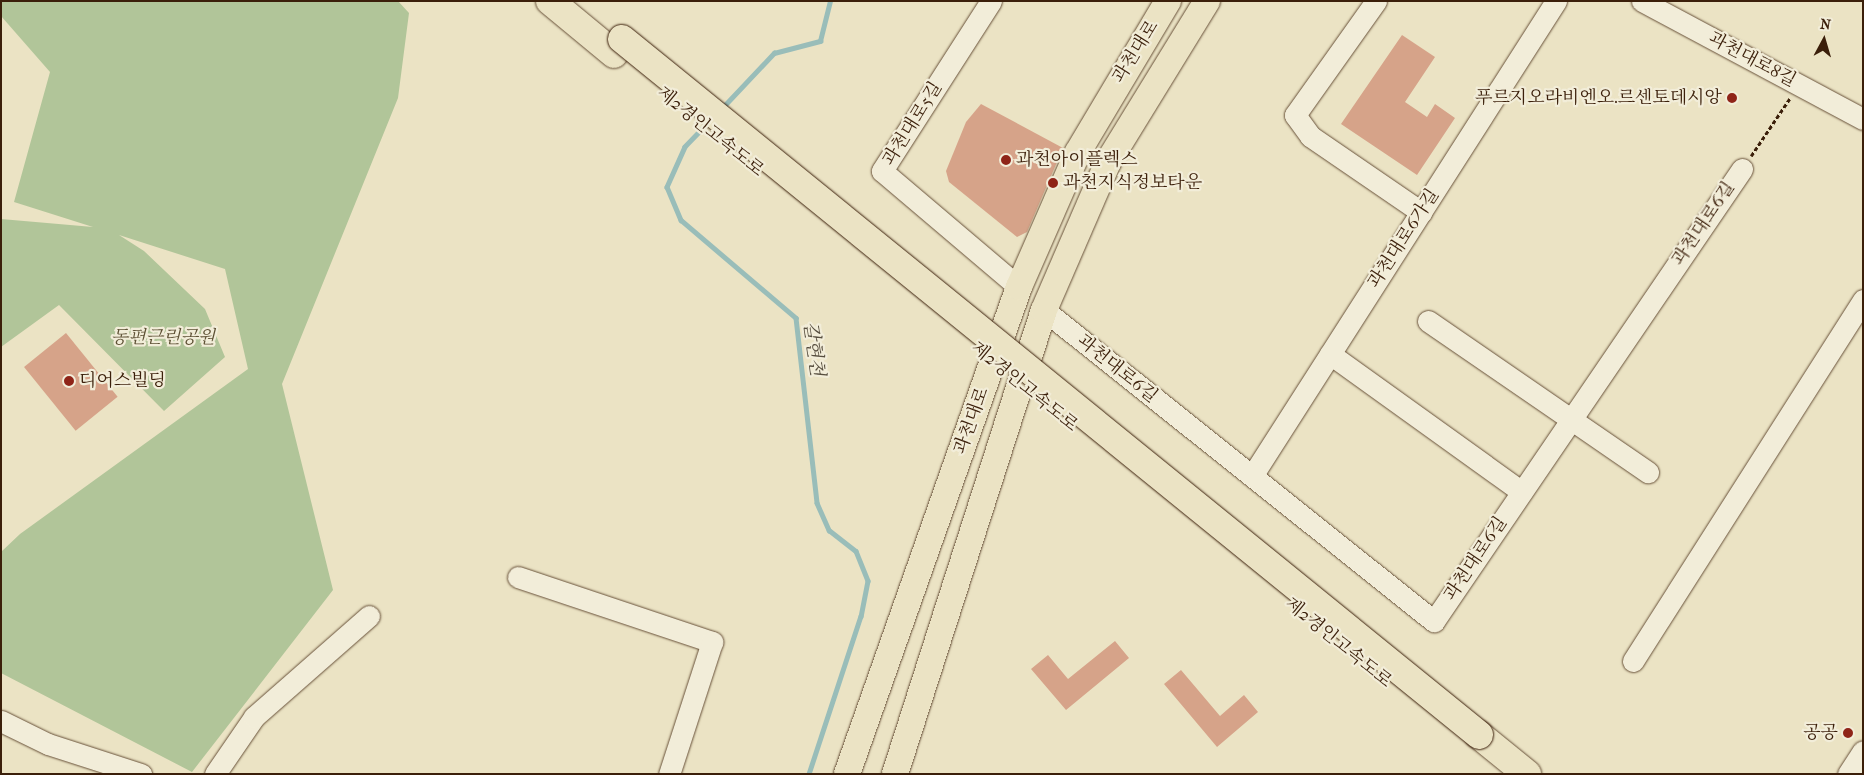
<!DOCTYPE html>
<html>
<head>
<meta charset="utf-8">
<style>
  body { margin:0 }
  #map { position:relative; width:1864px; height:775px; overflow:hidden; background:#ebe3c4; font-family:"IM FELL French Canon","Noto Serif KR",serif }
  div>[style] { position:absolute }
  .green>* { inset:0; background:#b1c599 }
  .stream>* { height:4.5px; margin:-2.25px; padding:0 2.25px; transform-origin:2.25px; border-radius:2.25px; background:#99bdb9 }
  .building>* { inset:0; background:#d6a389; transform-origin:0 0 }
  .path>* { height:2.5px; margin-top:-1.25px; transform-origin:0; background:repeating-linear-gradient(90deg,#3b1f0a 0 4px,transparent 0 6.5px) }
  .roads { filter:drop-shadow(0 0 1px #675038) drop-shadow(0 0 1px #675038) }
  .minor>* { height:21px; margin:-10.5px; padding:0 10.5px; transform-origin:10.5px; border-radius:10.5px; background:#f2edd9 }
  .major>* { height:26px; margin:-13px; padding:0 13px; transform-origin:13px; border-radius:13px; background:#ebe3c4 }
  .highway>* { height:28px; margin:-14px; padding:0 14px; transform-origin:14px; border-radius:14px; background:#ebe3c4 }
  .bridges { filter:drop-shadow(0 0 1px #3b1f0a) drop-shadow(0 0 1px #3b1f0a) }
  .highway-bridge>* { height:28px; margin:-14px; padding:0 14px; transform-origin:14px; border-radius:14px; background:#ebe3c4 }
  .dots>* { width:14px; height:14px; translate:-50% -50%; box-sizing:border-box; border:2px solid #f2edd9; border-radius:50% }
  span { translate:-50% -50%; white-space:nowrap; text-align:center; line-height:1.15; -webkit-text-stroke:4.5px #f2edd9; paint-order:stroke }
  .street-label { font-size:18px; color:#3b1f0a }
  .poi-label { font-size:18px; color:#3b1f0a }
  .right { translate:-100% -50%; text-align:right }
  .left { translate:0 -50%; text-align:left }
  .park-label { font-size:18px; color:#5e5135; font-style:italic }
  .water-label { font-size:19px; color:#574e3f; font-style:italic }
  .frame { position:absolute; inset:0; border:2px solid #3b1f0a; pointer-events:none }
  .north { position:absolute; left:1799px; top:15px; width:50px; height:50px; -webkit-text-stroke:4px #f2edd9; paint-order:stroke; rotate:6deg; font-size:14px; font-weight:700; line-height:20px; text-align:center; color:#3b1f0a }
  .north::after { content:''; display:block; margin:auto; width:18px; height:22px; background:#3b1f0a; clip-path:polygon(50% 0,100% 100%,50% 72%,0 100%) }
</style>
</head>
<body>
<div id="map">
  <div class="green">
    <div style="clip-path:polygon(1px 1px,398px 1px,409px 13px,398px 98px,282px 384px,333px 590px,192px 772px,1px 673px,1px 552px,20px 534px,248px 369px,225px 269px,119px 235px,144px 251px,205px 309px,225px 357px,164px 411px,59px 305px,1px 347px,1px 219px,93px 227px,14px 202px,50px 72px,1px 16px)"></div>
  </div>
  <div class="stream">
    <div style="left:722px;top:108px;width:76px;rotate:-46.6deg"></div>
    <div style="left:774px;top:53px;width:48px;rotate:-14.6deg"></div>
    <div style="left:820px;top:41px;width:41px;rotate:-76deg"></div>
    <div style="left:710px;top:121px;width:36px;rotate:134deg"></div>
    <div style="left:685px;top:147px;width:44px;rotate:114.2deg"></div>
    <div style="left:667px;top:187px;width:36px;rotate:67deg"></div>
    <div style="left:681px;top:220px;width:151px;rotate:40.4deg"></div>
    <div style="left:796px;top:318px;width:186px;rotate:83.5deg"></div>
    <div style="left:817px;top:503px;width:30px;rotate:66deg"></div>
    <div style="left:829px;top:530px;width:34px;rotate:38deg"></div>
    <div style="left:856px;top:551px;width:32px;rotate:68deg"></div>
    <div style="left:868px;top:581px;width:36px;rotate:101deg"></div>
    <div style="left:861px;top:616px;width:166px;rotate:108.2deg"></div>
  </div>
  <div class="building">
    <div style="clip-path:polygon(1402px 35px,1435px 57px,1405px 102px,1427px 117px,1435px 104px,1455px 118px,1417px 175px,1341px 124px)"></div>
    <div style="clip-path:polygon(981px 104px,1063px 148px,1027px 232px,1017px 237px,949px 182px,946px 171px,966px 122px)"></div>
    <div style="left:66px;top:333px;width:82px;height:54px;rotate:51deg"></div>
    <div style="clip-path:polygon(1115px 641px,1129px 658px,1066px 710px,1031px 669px,1048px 655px,1068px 679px)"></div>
    <div style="clip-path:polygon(1181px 670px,1220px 716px,1244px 695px,1258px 712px,1217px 747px,1164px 684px)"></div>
  </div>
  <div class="path">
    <div style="left:1751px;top:156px;width:70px;rotate:-56.1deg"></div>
  </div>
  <div class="roads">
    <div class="minor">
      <div style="left:991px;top:1px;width:202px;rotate:122.7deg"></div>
      <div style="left:882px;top:171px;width:180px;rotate:40.3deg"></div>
      <div style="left:1376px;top:1px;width:140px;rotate:125.4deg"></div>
      <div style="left:1295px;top:115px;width:26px;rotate:54deg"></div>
      <div style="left:1310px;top:136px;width:135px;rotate:34.4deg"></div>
      <div style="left:1642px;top:1px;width:251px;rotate:28.1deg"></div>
      <div style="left:1044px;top:310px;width:499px;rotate:38.6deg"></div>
      <div style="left:1434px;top:621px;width:547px;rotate:-55.73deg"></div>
      <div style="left:1428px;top:321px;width:267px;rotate:34.5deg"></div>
      <div style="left:1330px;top:354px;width:236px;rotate:35.7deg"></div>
      <div style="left:1252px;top:476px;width:564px;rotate:-57.38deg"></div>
      <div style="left:518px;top:577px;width:205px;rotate:18.5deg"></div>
      <div style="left:712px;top:642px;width:139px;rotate:108deg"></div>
      <div style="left:1633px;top:661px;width:428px;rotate:-57.5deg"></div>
      <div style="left:1px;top:721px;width:52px;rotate:26.1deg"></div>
      <div style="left:48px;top:744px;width:98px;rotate:17.9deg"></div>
      <div style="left:215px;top:774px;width:69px;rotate:-55.6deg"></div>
      <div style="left:254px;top:717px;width:153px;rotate:-41.3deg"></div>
      <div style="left:1848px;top:774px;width:27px;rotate:-57deg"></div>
    </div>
    <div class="major">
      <div style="left:847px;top:774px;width:516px;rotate:-70.55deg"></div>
      <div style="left:1019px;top:287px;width:147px;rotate:-66.4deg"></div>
      <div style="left:1078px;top:152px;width:176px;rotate:-59.2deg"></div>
      <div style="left:895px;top:774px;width:487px;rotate:-72.2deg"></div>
      <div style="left:1044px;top:310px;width:161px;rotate:-66.6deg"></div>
      <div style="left:1108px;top:162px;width:189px;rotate:-58.4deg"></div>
    </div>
    <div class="highway">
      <div style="left:550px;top:1px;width:83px;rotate:39.6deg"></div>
      <div style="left:1479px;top:735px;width:62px;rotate:39.1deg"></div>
    </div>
  </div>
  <div class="bridges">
    <div class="highway-bridge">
      <div style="left:622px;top:39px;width:1104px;rotate:39.08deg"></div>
    </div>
  </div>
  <div class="dots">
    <div style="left:1732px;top:98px;background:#8f2418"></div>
    <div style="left:1006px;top:160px;background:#8f2418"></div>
    <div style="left:1053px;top:183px;background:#8f2418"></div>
    <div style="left:69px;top:381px;background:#8f2418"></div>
    <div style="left:1848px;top:733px;background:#8f2418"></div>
  </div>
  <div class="street-label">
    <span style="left:1136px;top:52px;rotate:-58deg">과천대로</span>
    <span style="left:1752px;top:60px;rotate:28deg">과천대로8길</span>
    <span style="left:913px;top:124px;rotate:-58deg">과천대로5길</span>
    <span style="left:710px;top:132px;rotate:39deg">제2경인고속도로</span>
    <span style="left:1704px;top:224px;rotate:-56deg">과천대로6길</span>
    <span style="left:1404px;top:239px;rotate:-57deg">과천대로6가길</span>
    <span style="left:1117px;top:369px;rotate:39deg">과천대로6길</span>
    <span style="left:1024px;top:387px;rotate:39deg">제2경인고속도로</span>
    <span style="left:972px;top:421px;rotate:-70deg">과천대로</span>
    <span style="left:1476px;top:559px;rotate:-56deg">과천대로6길</span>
    <span style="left:1338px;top:643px;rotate:39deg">제2경인고속도로</span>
  </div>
  <div class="poi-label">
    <span class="right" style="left:1722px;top:98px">푸르지오라비엔오.르센토데시앙</span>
    <span class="left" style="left:1016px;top:160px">과천아이플렉스</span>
    <span class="left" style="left:1063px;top:183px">과천지식정보타운</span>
    <span class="left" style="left:79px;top:381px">디어스빌딩</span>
    <span class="right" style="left:1838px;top:733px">공공</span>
  </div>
  <div class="park-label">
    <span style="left:163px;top:338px">동편근린공원</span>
  </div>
  <div class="water-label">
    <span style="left:813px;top:349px;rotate:82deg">갈현천</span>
  </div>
  <div class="frame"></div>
  <div class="north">N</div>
</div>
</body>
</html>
